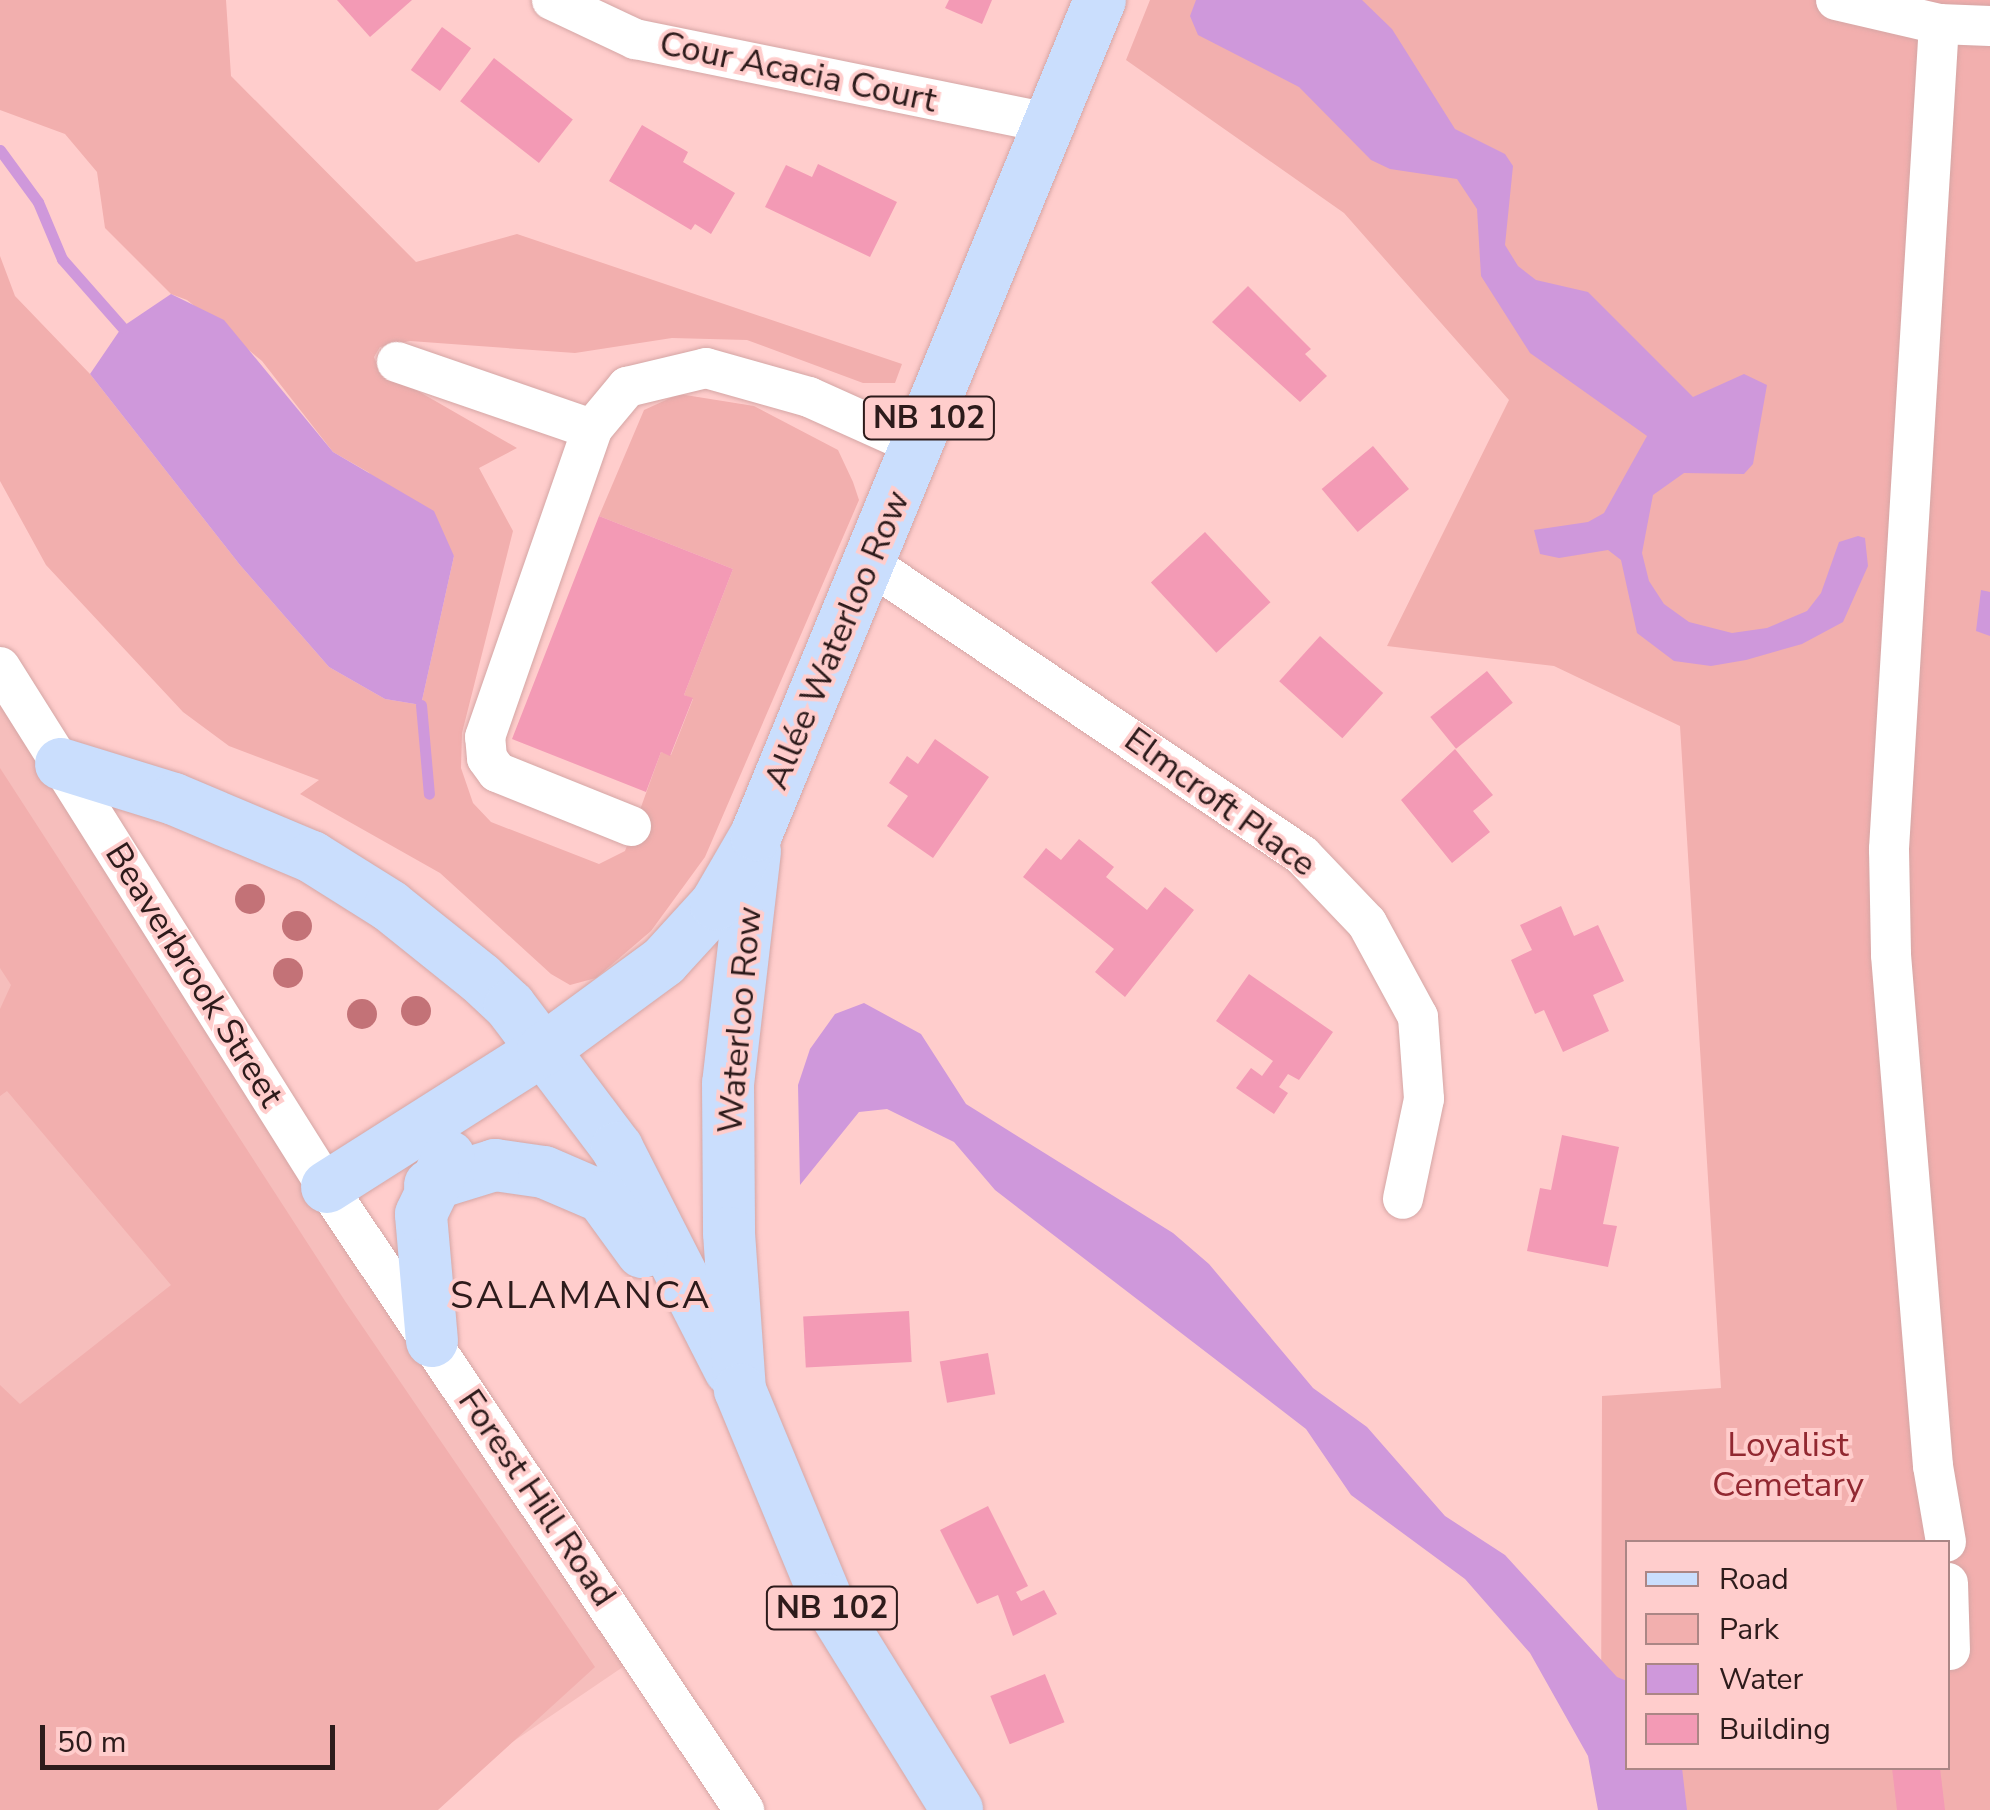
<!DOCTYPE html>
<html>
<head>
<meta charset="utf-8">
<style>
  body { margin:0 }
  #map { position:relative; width:1990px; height:1810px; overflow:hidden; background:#ffcdcc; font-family:"Nunito Sans",sans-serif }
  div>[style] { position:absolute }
  .built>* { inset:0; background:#f6bebc }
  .green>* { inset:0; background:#f2afae }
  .water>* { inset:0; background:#cf98db }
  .stream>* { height:11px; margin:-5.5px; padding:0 5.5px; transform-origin:5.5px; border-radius:5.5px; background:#cf98db }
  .building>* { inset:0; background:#f39ab5; transform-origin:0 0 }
  .roads { filter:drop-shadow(0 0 2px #d5a6a5) drop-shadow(0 0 2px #d5a6a5) }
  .minor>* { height:40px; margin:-20px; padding:0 20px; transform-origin:20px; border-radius:20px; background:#fff }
  .major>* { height:52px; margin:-26px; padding:0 26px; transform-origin:26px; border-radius:26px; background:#cadefd }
  .trees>* { width:30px; height:30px; margin:-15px; border-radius:50%; background:#c37277 }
  span { translate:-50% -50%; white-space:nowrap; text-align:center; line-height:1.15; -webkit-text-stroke:8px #ffcdcc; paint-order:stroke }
  .shield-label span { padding:2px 8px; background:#ffcdcc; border:2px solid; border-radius:8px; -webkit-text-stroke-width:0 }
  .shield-label { font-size:32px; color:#2d1b1b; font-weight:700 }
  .street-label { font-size:35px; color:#2d1b1b }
  .park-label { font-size:35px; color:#922831 }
  .neighbourhood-label { font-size:38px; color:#2d1b1b; letter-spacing:2.5px }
  .legend { position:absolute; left:1625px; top:1540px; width:325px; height:230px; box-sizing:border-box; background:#ffcdcc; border:2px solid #ab8685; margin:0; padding:12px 18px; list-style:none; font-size:30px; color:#2d1b1b }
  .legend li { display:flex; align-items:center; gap:20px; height:50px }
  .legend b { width:50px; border:2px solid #ab8685 }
  .scale { position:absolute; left:40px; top:1725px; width:295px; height:45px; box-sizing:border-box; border:5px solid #2d1b1b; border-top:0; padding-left:12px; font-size:30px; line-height:35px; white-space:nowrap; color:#2d1b1b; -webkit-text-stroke:8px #ffcdcc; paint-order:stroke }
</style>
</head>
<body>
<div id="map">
  <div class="built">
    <div style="clip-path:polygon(0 667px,642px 1654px,412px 1810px,0 1810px)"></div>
  </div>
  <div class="green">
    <div style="clip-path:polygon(0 0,226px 0,231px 76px,416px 262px,517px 234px,902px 364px,895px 383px,863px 383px,747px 340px,672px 338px,575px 353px,410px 341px,380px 347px,374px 357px,378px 368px,517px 448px,479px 468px,513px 531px,462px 733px,461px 768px,473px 803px,491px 822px,599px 864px,625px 851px,661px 752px,671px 755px,693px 699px,684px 695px,733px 569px,599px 516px,644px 410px,679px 394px,754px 406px,838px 450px,853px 482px,859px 500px,705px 857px,651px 931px,596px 978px,570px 985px,551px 974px,440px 873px,300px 794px,319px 780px,229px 746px,183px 712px,46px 565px,0 481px,0 256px,15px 296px,90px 374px,240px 565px,329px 667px,385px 699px,421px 705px,454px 556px,368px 472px,333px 452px,262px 361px,187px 300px,171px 294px,105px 228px,97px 172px,65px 134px,0 110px)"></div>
    <div style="clip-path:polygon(evenodd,1150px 0,1990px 0,1990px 1810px,1644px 1810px,1601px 1735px,1602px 1396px,1721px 1388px,1680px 726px,1554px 666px,1387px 646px,1509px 400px,1344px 213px,1126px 60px,1150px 0,1628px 1542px,1948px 1542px,1948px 1768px,1628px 1768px,1628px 1542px)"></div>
    <div style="clip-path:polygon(0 768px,345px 1301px,595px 1667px,438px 1810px,0 1810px,0 1385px,20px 1404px,171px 1285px,7px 1091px,0 1096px,0 1009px,11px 985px,0 968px)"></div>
  </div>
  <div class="water">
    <div style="clip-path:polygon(1196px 0,1362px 0,1392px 29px,1455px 129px,1505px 154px,1513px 166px,1505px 245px,1518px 266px,1536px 280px,1588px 292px,1693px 397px,1744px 374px,1767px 385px,1753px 464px,1744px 474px,1684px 473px,1653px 495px,1642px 553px,1649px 581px,1664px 604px,1689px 622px,1732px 633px,1767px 628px,1807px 611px,1821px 593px,1839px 542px,1858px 536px,1865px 538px,1868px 566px,1843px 622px,1802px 644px,1746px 660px,1711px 666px,1674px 661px,1637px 633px,1621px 560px,1608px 550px,1559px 558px,1540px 554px,1534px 530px,1588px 522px,1604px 513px,1647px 436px,1530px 353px,1481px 276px,1477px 209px,1457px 179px,1390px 169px,1371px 160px,1299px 87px,1198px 35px,1190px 16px)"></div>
    <div style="clip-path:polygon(171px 294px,224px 320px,333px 452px,434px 511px,454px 556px,421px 705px,385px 699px,329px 667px,240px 565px,90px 374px,122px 327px)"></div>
    <div style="clip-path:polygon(1981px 590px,1990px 592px,1990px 636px,1976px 631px)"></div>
    <div style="clip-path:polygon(864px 1003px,921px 1034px,966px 1104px,1173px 1233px,1209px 1264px,1313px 1388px,1367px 1427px,1445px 1516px,1505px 1555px,1617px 1677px,1627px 1681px,1628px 1768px,1682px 1768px,1687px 1810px,1598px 1810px,1588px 1756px,1530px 1653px,1465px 1579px,1351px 1495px,1306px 1429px,995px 1190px,954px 1142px,887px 1109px,859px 1112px,800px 1185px,798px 1085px,810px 1049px,835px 1014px)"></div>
  </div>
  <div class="stream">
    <div style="left:0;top:150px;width:64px;rotate:53.8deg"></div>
    <div style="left:38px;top:202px;width:62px;rotate:67.2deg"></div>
    <div style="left:62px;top:259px;width:91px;rotate:48.6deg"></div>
    <div style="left:421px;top:705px;width:89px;rotate:84.9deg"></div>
  </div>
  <div class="building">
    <div style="clip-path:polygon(337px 0,412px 0,370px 37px)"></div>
    <div style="clip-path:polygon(949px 0,992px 0,982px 24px,945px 8px)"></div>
    <div style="left:442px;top:27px;width:36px;height:53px;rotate:36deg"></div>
    <div style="left:494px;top:58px;width:100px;height:55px;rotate:38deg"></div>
    <div style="clip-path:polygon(642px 125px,688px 152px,683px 162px,735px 193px,711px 234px,695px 224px,691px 230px,609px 181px)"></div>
    <div style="clip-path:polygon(818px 164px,897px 202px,870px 257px,765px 207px,786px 165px,812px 177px)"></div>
    <div style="clip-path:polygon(1248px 286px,1311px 349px,1305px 354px,1327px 376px,1300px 402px,1212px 322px)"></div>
    <div style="left:1373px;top:446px;width:56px;height:67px;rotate:50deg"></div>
    <div style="clip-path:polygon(599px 516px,733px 569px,684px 695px,693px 698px,670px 756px,661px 752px,646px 792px,512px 739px)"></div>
    <div style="left:1205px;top:532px;width:96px;height:74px;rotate:47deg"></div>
    <div style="left:1320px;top:636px;width:85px;height:61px;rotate:42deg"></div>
    <div style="left:1487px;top:671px;width:41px;height:73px;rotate:51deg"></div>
    <div style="clip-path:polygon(935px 739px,989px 777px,933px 858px,887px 826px,908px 796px,889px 783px,907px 756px,918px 764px)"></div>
    <div style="clip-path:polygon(1455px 749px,1493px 795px,1473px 811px,1490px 832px,1452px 863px,1401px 800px)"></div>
    <div style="clip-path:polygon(1079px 839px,1114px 867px,1106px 877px,1147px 910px,1165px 887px,1194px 910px,1125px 997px,1095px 972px,1114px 949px,1023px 877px,1046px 848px,1061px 860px)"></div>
    <div style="clip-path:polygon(1561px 906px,1574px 936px,1598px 925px,1624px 981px,1593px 995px,1609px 1031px,1563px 1052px,1544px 1010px,1535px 1014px,1511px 960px,1532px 950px,1520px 925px)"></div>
    <div style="clip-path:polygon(1249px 974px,1333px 1032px,1299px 1080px,1288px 1074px,1279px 1087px,1288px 1093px,1274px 1114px,1236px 1088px,1251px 1068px,1262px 1076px,1273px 1061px,1216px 1021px)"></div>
    <div style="clip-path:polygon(1562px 1135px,1619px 1147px,1603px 1224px,1617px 1226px,1608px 1267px,1527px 1251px,1540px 1188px,1551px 1190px)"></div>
    <div style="left:909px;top:1311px;width:51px;height:106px;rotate:87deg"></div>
    <div style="left:988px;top:1353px;width:42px;height:49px;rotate:80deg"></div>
    <div style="clip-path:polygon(988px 1506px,1028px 1586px,1016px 1592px,1021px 1601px,1044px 1590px,1057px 1614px,1013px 1636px,998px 1595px,977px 1604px,940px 1530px)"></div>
    <div style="left:1045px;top:1674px;width:52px;height:59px;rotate:68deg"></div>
    <div style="clip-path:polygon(1892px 1768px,1940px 1768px,1945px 1810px,1897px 1810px)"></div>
  </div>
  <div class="roads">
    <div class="minor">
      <div style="left:552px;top:0;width:92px;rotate:25.2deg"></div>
      <div style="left:635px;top:39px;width:425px;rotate:11.5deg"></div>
      <div style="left:1836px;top:0;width:106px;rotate:13.1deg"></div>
      <div style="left:1939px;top:24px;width:51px;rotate:2.2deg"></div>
      <div style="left:1939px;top:24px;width:827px;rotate:93.47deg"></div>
      <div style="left:1889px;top:849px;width:106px;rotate:88.9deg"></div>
      <div style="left:1891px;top:955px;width:513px;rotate:85.3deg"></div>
      <div style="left:1933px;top:1466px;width:77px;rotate:80.3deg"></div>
      <div style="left:397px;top:362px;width:206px;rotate:19deg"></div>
      <div style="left:870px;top:564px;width:521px;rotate:33.96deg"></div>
      <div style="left:1302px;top:855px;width:94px;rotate:46.3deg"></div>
      <div style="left:1367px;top:923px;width:107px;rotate:61.5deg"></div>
      <div style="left:1418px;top:1017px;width:82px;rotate:85.8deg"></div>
      <div style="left:1424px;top:1099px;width:102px;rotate:101.9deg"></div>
      <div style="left:0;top:667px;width:614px;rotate:57.84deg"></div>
      <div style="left:327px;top:1187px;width:750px;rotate:56.2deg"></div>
      <div style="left:631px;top:826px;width:144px;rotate:-158.1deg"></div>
      <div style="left:497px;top:772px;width:17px;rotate:-126deg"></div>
      <div style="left:487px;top:758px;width:21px;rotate:-95deg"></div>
      <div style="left:485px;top:737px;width:326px;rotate:-70.8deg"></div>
      <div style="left:592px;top:429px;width:55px;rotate:-50.2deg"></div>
      <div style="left:627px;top:387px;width:81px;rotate:-13.5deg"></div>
      <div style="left:706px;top:368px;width:107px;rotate:15.7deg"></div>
      <div style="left:809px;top:397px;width:120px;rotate:24.2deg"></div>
      <div style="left:1948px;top:1583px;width:67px;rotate:88.3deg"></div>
    </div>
    <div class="major">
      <div style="left:61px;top:764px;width:118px;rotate:17.2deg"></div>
      <div style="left:174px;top:799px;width:150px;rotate:22.8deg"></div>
      <div style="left:312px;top:857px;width:92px;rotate:32.1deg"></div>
      <div style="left:390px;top:906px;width:115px;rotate:38.7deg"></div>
      <div style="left:480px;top:978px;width:41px;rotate:43deg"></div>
      <div style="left:510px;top:1006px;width:178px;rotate:53deg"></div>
      <div style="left:617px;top:1148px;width:249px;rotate:63deg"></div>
      <div style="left:755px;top:851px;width:234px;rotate:96.6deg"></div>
      <div style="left:728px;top:1083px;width:150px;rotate:89.6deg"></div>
      <div style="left:729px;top:1233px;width:157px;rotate:86deg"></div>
      <div style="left:740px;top:1390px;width:227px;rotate:67.5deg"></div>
      <div style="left:827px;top:1600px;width:247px;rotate:58.2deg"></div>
      <div style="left:430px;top:1185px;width:68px;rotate:-17.1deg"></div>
      <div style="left:495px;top:1165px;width:49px;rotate:8.1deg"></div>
      <div style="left:544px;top:1172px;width:63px;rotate:23.3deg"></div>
      <div style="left:602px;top:1197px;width:68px;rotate:54deg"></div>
      <div style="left:327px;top:1187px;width:256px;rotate:-32.4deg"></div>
      <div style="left:543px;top:1050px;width:150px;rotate:-36.3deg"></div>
      <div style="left:664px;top:961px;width:77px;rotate:-47.6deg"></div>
      <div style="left:716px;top:904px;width:80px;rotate:-59.9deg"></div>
      <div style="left:756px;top:835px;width:903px;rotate:-67.61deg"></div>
      <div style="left:432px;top:1341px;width:127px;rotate:-95deg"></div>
      <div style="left:421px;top:1214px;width:64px;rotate:-64.2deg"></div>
    </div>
  </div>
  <div class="trees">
    <div style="left:250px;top:899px"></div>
    <div style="left:297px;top:926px"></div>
    <div style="left:288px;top:973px"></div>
    <div style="left:416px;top:1011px"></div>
    <div style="left:362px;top:1014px"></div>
  </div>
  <div class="shield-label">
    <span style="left:929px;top:418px">NB 102</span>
    <span style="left:832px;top:1608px">NB 102</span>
  </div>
  <div class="street-label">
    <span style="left:798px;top:72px;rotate:12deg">Cour Acacia Court</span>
    <span style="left:837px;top:640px;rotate:-67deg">Allée Waterloo Row</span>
    <span style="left:1220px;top:802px;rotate:36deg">Elmcroft Place</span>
    <span style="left:194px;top:975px;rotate:58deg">Beaverbrook Street</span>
    <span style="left:740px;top:1020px;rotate:-85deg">Waterloo Row</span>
    <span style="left:537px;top:1498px;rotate:56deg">Forest Hill Road</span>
  </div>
  <div class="park-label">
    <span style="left:1788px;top:1465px">Loyalist<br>Cemetary</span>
  </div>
  <div class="neighbourhood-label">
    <span style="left:581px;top:1296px">SALAMANCA</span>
  </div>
  <ul class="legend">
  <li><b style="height:12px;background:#cadefd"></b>Road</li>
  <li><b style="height:28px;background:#f2afae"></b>Park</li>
  <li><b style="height:28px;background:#cf98db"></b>Water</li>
  <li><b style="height:28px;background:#f39ab5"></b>Building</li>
  </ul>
  <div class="scale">50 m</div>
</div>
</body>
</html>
